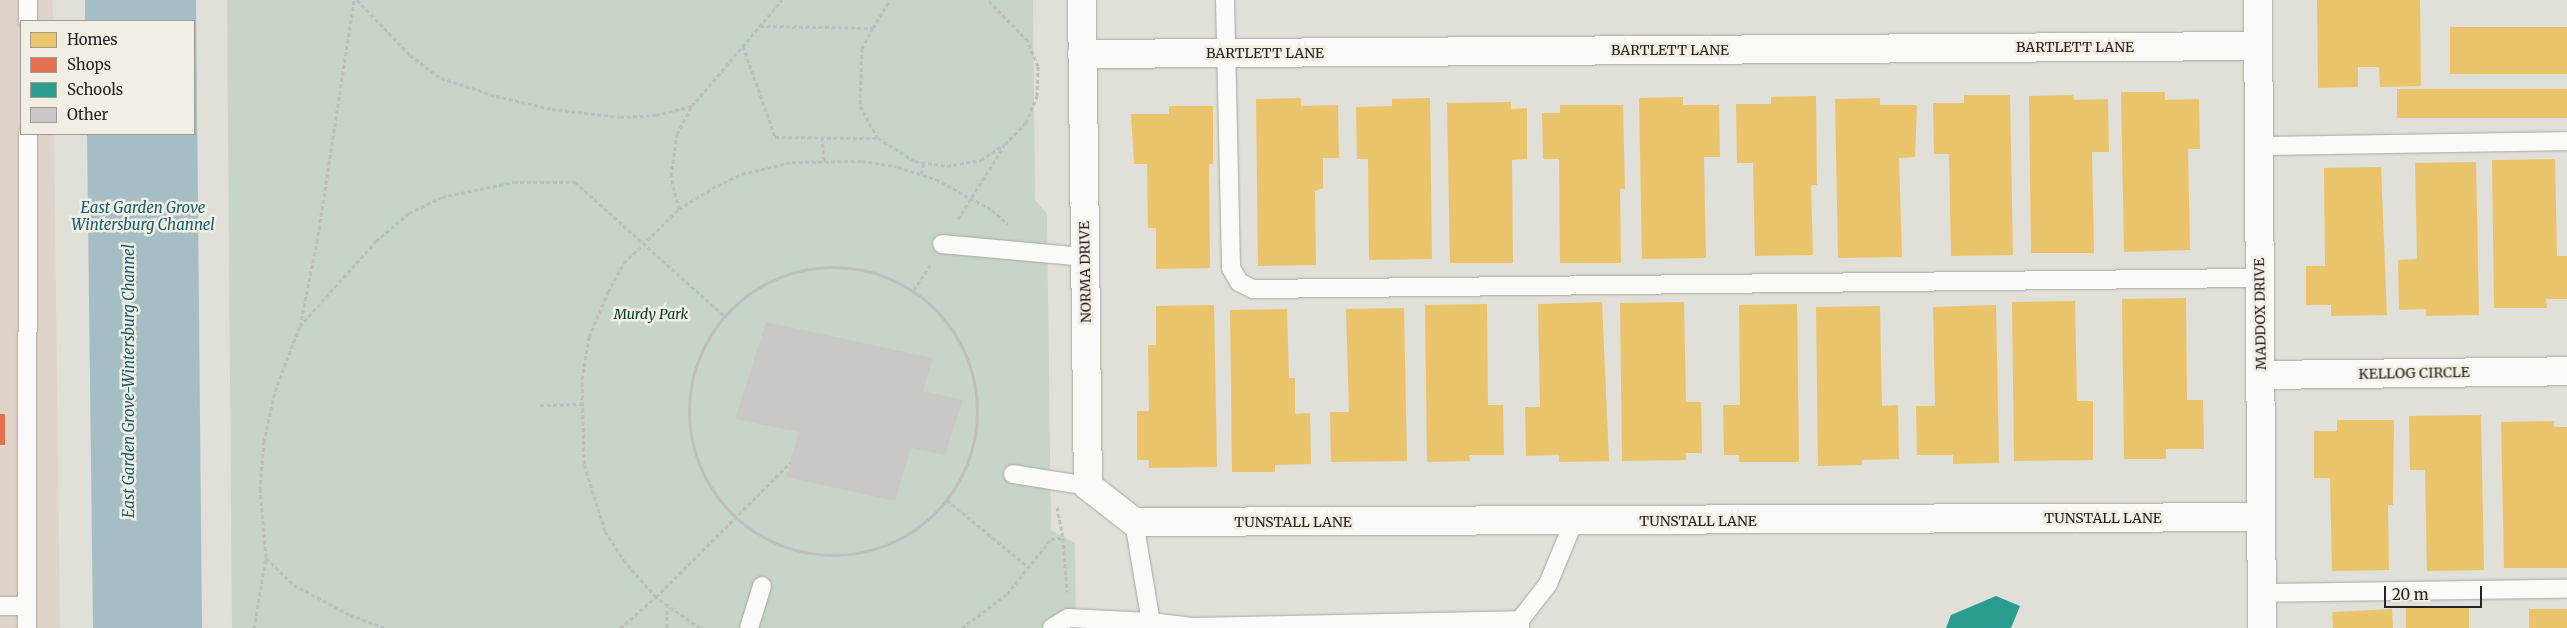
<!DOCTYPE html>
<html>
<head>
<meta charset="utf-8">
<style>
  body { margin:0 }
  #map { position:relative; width:2567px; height:628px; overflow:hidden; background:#e0dfd8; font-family:Merriweather,serif }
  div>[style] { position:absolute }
  .commercial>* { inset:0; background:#dfd4c9 }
  .green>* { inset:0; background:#c6d5c7 }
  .water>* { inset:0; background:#a5bdc5 }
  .homes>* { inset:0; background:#e9c46a; transform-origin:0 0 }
  .shops>* { inset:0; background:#e76f51; transform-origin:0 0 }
  .schools>* { inset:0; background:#2a9d8f }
  .building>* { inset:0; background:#cac8c6 }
  .path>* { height:3px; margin-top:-1.5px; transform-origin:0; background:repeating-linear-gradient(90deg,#bfbebb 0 4px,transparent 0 6.5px) }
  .path>.ring { margin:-1.5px; padding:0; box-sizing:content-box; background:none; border:3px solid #bfbebb; border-radius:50% }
  .roads { filter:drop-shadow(0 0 1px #a8a7a2) drop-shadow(0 0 1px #a8a7a2) }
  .service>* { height:18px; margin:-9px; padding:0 9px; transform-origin:9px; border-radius:9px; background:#fafaf9 }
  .minor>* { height:28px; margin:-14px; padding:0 14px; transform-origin:14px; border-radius:14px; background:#fafaf9 }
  span { translate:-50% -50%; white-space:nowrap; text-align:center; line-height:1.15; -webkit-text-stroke:5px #f1eee3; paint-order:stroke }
  .street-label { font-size:14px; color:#262420 }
  .park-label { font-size:14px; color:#00381d; font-style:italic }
  .water-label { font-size:15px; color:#185c71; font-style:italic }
  .legend { position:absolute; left:20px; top:20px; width:175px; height:115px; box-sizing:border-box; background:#f1eee3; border:1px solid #a09d95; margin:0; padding:6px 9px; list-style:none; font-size:15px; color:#262420 }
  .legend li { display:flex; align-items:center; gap:10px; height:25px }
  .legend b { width:25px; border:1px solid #a09d95 }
  .scale { position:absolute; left:2384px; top:586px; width:98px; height:22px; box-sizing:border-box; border:2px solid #262420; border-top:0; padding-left:6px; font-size:15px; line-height:18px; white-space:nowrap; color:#262420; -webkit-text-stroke:4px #f1eee3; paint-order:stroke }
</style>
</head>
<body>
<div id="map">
  <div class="commercial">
    <div style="clip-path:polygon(0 0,52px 0,53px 21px,21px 21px,21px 134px,54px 134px,60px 628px,0 628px)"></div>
  </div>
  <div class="green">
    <div style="clip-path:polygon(227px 0,1033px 0,1035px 200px,1047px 214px,1051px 530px,1075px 543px,1076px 628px,232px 628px)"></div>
  </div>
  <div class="water">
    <div style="clip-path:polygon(85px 0,196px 0,202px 628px,93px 628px,87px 134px,194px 134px,194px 21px,85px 21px)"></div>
  </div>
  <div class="homes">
    <div style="clip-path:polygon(2317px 0,2420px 0,2421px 86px,2380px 87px,2379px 67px,2358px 67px,2358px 87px,2318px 88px)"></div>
    <div style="left:2567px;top:27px;width:47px;height:117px;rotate:90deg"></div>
    <div style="left:2567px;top:89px;width:29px;height:170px;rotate:90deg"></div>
    <div style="clip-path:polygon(2121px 92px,2165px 92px,2165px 100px,2199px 99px,2200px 149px,2188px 149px,2190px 250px,2124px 252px)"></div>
    <div style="clip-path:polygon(1964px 95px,2010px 95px,2013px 255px,1951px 256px,1949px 154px,1934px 154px,1933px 103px,1964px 103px)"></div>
    <div style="clip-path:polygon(2073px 95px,2074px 100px,2108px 99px,2109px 152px,2092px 152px,2094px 253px,2031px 253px,2029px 96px)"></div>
    <div style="clip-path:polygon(1816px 96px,1817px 185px,1811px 185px,1813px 255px,1755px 256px,1753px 163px,1737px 163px,1736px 104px,1771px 104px,1771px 97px)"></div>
    <div style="clip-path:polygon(1683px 97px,1683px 105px,1719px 105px,1720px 157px,1704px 157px,1706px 258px,1642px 259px,1639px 98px)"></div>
    <div style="clip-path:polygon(1301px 98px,1301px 106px,1338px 105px,1339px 158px,1323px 158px,1323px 188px,1315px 191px,1316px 265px,1258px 266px,1256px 99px)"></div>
    <div style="clip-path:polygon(1430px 98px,1432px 259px,1369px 260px,1368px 159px,1357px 159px,1356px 107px,1392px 106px,1392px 99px)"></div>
    <div style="clip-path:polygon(1880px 98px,1880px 105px,1917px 105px,1915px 157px,1899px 158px,1902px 257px,1838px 258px,1835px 99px)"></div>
    <div style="clip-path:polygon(1511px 102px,1511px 109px,1527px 108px,1527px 159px,1512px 160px,1513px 263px,1450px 263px,1447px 103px)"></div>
    <div style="clip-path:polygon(1560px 105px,1623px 105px,1625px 189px,1620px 189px,1621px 263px,1560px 263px,1559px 159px,1543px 159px,1542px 113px,1560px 113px)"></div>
    <div style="clip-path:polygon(1169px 106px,1213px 106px,1213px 164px,1209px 164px,1210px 268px,1156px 269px,1156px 228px,1148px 228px,1147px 164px,1134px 164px,1131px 114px,1169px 114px)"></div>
    <div style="clip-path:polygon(2555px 159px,2557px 256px,2567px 256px,2567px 299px,2546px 299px,2547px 308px,2494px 308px,2492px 160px)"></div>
    <div style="clip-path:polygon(2476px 162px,2479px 315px,2426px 316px,2426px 309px,2399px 310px,2398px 260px,2417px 259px,2415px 163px)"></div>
    <div style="clip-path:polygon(2381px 167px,2387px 315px,2331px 316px,2331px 305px,2306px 305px,2306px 266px,2325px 266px,2324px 168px)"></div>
    <div style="clip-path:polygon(2186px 298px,2187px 400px,2203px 400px,2204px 449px,2166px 449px,2166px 459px,2124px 459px,2122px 299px)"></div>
    <div style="clip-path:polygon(2075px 301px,2077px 401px,2093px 401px,2093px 460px,2014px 461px,2012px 302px)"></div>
    <div style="clip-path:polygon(1602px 302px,1609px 461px,1559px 462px,1559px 455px,1526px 456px,1525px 407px,1540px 407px,1538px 304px)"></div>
    <div style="clip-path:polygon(1684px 302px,1686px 402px,1701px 402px,1702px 453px,1686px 453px,1686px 460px,1622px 461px,1620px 303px)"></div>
    <div style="clip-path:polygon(1487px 304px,1488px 405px,1503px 405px,1504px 455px,1469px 455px,1470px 461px,1427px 462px,1425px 305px)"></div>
    <div style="clip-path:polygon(1797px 304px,1799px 462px,1739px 462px,1739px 455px,1724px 455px,1723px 405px,1740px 405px,1739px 305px)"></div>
    <div style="clip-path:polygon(1214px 305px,1217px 467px,1149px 468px,1149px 460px,1137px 460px,1137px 411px,1149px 411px,1148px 345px,1156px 345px,1156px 306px)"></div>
    <div style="clip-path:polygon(1996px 305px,1999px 463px,1953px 464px,1953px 455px,1917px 455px,1916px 406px,1935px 406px,1933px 307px)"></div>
    <div style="clip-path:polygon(1880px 306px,1882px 406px,1898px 405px,1899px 459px,1862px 460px,1862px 465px,1818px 466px,1816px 307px)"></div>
    <div style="clip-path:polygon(1404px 308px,1407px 461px,1331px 462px,1330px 412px,1349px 412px,1346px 309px)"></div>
    <div style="clip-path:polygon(1287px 309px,1289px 378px,1295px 378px,1295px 414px,1310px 413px,1311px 464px,1275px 465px,1275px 472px,1232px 472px,1230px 310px)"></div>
    <div style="clip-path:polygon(2481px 415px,2484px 570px,2427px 571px,2425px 470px,2410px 470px,2409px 416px)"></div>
    <div style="clip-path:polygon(2337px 420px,2394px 420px,2393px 505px,2388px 505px,2389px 570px,2332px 571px,2330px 478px,2314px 478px,2314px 431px,2337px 431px)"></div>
    <div style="clip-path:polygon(2554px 421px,2554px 427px,2567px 427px,2567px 568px,2504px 568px,2501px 422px)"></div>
    <div style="left:2406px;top:608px;width:63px;height:20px"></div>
    <div style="left:2392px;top:609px;width:19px;height:60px;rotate:87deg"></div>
    <div style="left:2529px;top:609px;width:38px;height:19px"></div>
  </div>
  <div class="shops">
    <div style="left:0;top:414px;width:5px;height:31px"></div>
  </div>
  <div class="schools">
    <div style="clip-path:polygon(1996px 596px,2020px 606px,2011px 628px,1946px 628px,1951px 615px)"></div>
  </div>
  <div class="building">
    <div style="clip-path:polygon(766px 322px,933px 358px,923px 391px,963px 400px,945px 455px,911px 448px,895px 501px,786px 477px,799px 432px,735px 419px)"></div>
  </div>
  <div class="path">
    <div style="left:357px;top:0;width:76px;rotate:46.1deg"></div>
    <div style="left:410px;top:55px;width:39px;rotate:37deg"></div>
    <div style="left:441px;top:78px;width:58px;rotate:18.1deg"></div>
    <div style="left:496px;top:96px;width:57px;rotate:13.1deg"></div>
    <div style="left:552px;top:109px;width:68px;rotate:6.7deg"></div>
    <div style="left:620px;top:117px;width:36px;rotate:-3deg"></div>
    <div style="left:656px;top:115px;width:37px;rotate:-14deg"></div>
    <div style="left:692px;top:106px;width:139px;rotate:-49.7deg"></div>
    <div style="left:760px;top:26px;width:113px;rotate:1deg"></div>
    <div style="left:873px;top:28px;width:33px;rotate:-59deg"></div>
    <div style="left:873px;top:28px;width:23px;rotate:119deg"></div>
    <div style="left:862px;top:48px;width:58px;rotate:92deg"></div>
    <div style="left:860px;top:106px;width:37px;rotate:61deg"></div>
    <div style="left:743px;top:46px;width:96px;rotate:70.6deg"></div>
    <div style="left:775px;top:137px;width:103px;rotate:0.6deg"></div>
    <div style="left:878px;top:138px;width:44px;rotate:31.9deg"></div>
    <div style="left:915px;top:161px;width:32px;rotate:9deg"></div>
    <div style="left:947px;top:166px;width:35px;rotate:-10deg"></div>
    <div style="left:981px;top:160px;width:29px;rotate:-34deg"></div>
    <div style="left:1005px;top:144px;width:30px;rotate:-45deg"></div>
    <div style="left:1026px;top:123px;width:29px;rotate:-68deg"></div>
    <div style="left:1037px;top:96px;width:30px;rotate:-88deg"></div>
    <div style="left:1038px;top:66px;width:27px;rotate:-112deg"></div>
    <div style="left:1028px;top:41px;width:57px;rotate:-134.3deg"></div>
    <div style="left:822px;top:137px;width:23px;rotate:85deg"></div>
    <div style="left:921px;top:174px;width:11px;rotate:-75deg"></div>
    <div style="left:679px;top:209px;width:34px;rotate:-104deg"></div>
    <div style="left:671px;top:176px;width:42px;rotate:-81.9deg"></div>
    <div style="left:677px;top:134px;width:32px;rotate:-62deg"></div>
    <div style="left:958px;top:219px;width:86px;rotate:-57.8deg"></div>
    <div class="ring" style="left:689px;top:267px;width:285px;height:285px"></div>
    <div style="left:914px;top:290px;width:30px;rotate:-57deg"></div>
    <div style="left:300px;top:326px;width:114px;rotate:-48.2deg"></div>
    <div style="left:376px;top:241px;width:43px;rotate:-40.3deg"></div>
    <div style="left:409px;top:213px;width:37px;rotate:-26deg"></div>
    <div style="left:442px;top:197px;width:74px;rotate:-11.8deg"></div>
    <div style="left:514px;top:182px;width:61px"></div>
    <div style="left:575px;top:182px;width:199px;rotate:41.9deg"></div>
    <div style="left:540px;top:405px;width:42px;rotate:-1.4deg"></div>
    <div style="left:947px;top:500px;width:104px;rotate:39.5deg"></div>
    <div style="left:1057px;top:507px;width:32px;rotate:79deg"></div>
    <div style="left:1063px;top:538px;width:54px;rotate:85.8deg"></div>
    <div style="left:266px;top:558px;width:39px;rotate:44deg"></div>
    <div style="left:294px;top:585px;width:64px;rotate:28.2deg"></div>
    <div style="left:350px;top:615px;width:38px;rotate:20deg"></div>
    <div style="left:667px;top:604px;width:24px;rotate:90deg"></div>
    <div style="left:254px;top:628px;width:72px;rotate:-80.4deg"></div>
    <div style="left:266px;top:557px;width:67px;rotate:-95.1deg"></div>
    <div style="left:260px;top:490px;width:48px;rotate:-85.2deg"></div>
    <div style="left:264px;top:442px;width:52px;rotate:-77.8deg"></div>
    <div style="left:275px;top:391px;width:70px;rotate:-69deg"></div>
    <div style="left:300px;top:326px;width:86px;rotate:-78.6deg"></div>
    <div style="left:317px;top:242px;width:245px;rotate:-81.3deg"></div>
    <div style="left:620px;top:628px;width:48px;rotate:-40.7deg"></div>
    <div style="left:656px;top:597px;width:190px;rotate:-45deg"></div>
    <div style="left:700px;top:628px;width:54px;rotate:-144.8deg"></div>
    <div style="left:656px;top:597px;width:47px;rotate:-131.5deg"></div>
    <div style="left:625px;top:562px;width:37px;rotate:-123deg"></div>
    <div style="left:605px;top:531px;width:70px;rotate:-107.4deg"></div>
    <div style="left:584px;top:464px;width:85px;rotate:-91.3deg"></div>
    <div style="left:582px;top:379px;width:43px;rotate:-80.5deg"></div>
    <div style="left:589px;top:337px;width:49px;rotate:-67.1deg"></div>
    <div style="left:608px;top:292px;width:33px;rotate:-61deg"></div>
    <div style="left:624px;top:263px;width:77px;rotate:-44.5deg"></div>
    <div style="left:679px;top:209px;width:39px;rotate:-32deg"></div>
    <div style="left:712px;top:188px;width:33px;rotate:-25deg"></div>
    <div style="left:742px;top:174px;width:51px;rotate:-13.5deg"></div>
    <div style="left:792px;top:162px;width:70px;rotate:-0.8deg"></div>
    <div style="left:862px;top:161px;width:36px;rotate:9deg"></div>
    <div style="left:898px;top:167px;width:40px;rotate:18deg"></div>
    <div style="left:936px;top:179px;width:64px;rotate:29deg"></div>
    <div style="left:992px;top:210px;width:21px;rotate:41deg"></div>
    <div style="left:962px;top:628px;width:56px;rotate:-37.1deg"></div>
    <div style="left:1007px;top:594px;width:70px;rotate:-51.3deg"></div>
    <div style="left:1051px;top:539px;width:12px;rotate:-5deg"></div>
  </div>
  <div class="roads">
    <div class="service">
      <div style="left:1225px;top:0;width:268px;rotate:88.7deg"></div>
      <div style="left:1231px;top:268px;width:16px;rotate:60deg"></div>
      <div style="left:1239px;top:282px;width:16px;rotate:27deg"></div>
      <div style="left:1253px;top:289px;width:1007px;rotate:-0.63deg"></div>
      <div style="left:28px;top:21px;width:21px;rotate:-90deg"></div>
      <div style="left:2259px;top:146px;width:308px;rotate:-0.9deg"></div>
      <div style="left:942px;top:244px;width:144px;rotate:5.2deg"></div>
      <div style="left:1013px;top:474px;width:76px;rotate:9.1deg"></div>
      <div style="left:1134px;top:522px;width:101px;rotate:80.4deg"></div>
      <div style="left:1151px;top:622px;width:41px;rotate:7deg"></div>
      <div style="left:1192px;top:627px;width:328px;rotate:-1.2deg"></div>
      <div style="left:2262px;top:593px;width:305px;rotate:-0.8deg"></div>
      <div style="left:0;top:606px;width:27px"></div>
      <div style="left:27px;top:628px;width:494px;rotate:-89.9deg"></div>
      <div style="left:749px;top:628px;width:44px;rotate:-72.8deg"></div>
      <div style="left:1052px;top:628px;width:19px;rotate:-32deg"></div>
      <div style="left:1068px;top:618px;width:83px;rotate:2.8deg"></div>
      <div style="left:1520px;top:628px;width:8px;rotate:-90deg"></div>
      <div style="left:1520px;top:620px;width:46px;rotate:-52.1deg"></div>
      <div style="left:1548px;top:584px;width:68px;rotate:-67.6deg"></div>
    </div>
    <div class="minor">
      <div style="left:1082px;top:0;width:486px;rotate:89.3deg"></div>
      <div style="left:1088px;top:486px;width:58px;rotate:38deg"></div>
      <div style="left:1134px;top:522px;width:1127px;rotate:-0.25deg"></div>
      <div style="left:2258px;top:0;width:628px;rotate:89.64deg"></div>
      <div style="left:1082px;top:54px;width:1176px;rotate:-0.39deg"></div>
      <div style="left:2261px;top:375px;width:306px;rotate:-0.7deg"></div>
    </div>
  </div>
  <div class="street-label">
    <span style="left:2075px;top:47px">BARTLETT LANE</span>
    <span style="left:1670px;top:50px">BARTLETT LANE</span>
    <span style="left:1265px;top:53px">BARTLETT LANE</span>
    <span style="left:1085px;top:272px;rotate:-91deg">NORMA DRIVE</span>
    <span style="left:2260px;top:314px;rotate:-91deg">MADDOX DRIVE</span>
    <span style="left:2414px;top:373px;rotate:-1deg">KELLOG CIRCLE</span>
    <span style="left:2103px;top:518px">TUNSTALL LANE</span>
    <span style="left:1698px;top:521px">TUNSTALL LANE</span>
    <span style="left:1293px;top:522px">TUNSTALL LANE</span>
  </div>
  <div class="park-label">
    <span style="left:651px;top:314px">Murdy Park</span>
  </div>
  <div class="water-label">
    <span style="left:143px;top:216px">East Garden Grove<br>Wintersburg Channel</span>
    <span style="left:129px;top:381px;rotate:-90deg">East Garden Grove-Wintersburg Channel</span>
  </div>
  <ul class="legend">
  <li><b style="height:14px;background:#e9c46a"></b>Homes</li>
  <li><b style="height:14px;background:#e76f51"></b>Shops</li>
  <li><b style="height:14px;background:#2a9d8f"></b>Schools</li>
  <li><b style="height:14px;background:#cac8c6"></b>Other</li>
  </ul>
  <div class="scale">20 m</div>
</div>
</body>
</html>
